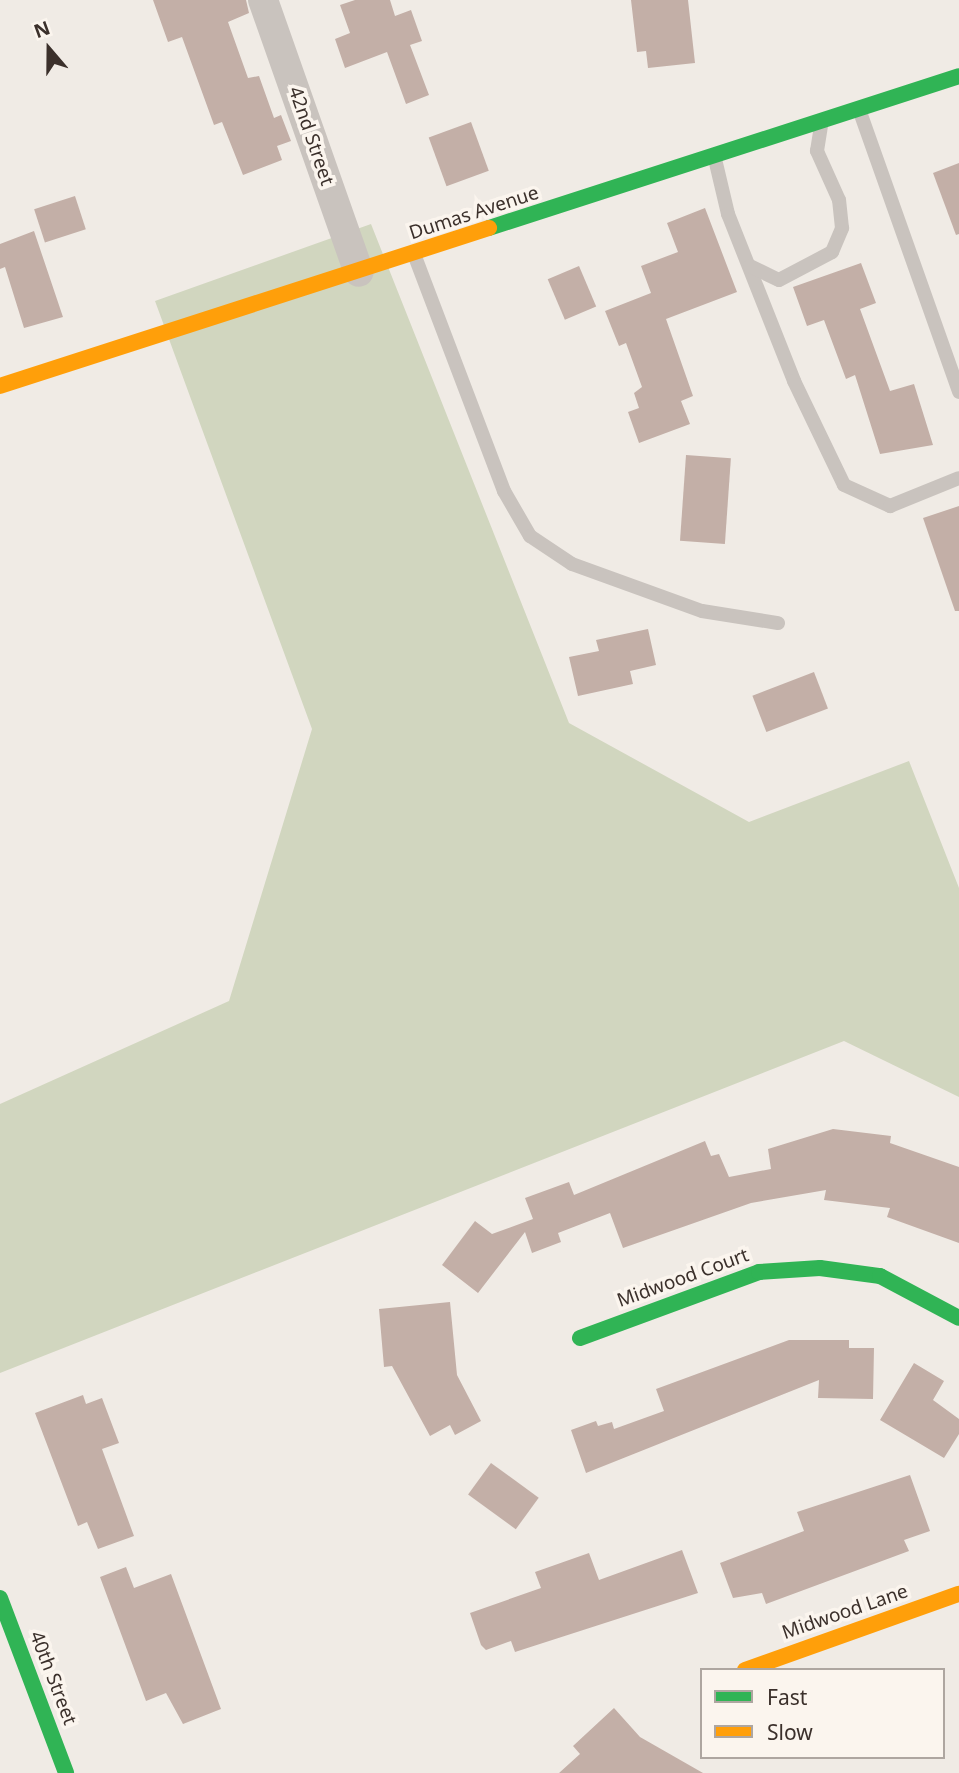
<!DOCTYPE html>
<html>
<head>
<meta charset="utf-8">
<style>
  body { margin:0 }
  #map { position:relative; width:959px; height:1773px; overflow:hidden; background:#f0ebe5; font-family:"Noto Sans",sans-serif }
  div>[style] { position:absolute }
  .green>* { inset:0; background:#d1d6bf }
  .building>* { inset:0; background:#c3afa7; transform-origin:0 0 }
  .lane>* { height:14px; margin:-7px; padding:0 7px; transform-origin:7px; border-radius:7px; background:#c9c3be }
  .street>* { height:30px; margin:-15px; padding:0 15px; transform-origin:15px; border-radius:15px; background:#c9c3be }
  .fast>* { height:16px; margin:-8px; padding:0 8px; transform-origin:8px; border-radius:8px; background:#30b455 }
  .slow>* { height:16px; margin:-8px; padding:0 8px; transform-origin:8px; border-radius:8px; background:#ff9f0a }
  span { translate:-50% -50%; white-space:nowrap; text-align:center; line-height:1.15; -webkit-text-stroke:7px #fbf5ee; paint-order:stroke }
  .street-label { font-size:19px; color:#3b302b }
  .legend { position:absolute; left:700px; top:1668px; width:245px; height:91px; box-sizing:border-box; background:#fbf5ee; border:2px solid #aea6a0; margin:0; padding:9px 12px; list-style:none; font-size:21px; color:#3b302b }
  .legend li { display:flex; align-items:center; gap:14px; height:35px }
  .legend b { width:35px; border:2px solid #aea6a0 }
  .north { position:absolute; left:14px; top:14px; width:70px; height:70px; -webkit-text-stroke:5px #fbf5ee; paint-order:stroke; rotate:340deg; font-size:19px; font-weight:700; line-height:28px; text-align:center; color:#3b302b }
  .north::after { content:''; display:block; margin:auto; width:24px; height:32px; background:#3b302b; clip-path:polygon(50% 0,100% 100%,50% 72%,0 100%) }
</style>
</head>
<body>
<div id="map">
  <div class="green">
    <div style="clip-path:polygon(371px 224px,569px 723px,749px 822px,909px 761px,959px 888px,959px 1097px,844px 1041px,0 1373px,0 1104px,229px 1001px,312px 729px,155px 301px)"></div>
  </div>
  <div class="building">
    <div style="clip-path:polygon(153px 0,246px 0,249px 13px,228px 22px,248px 78px,259px 76px,274px 118px,281px 115px,291px 141px,277px 146px,282px 160px,243px 175px,222px 122px,214px 125px,182px 37px,168px 42px)"></div>
    <div style="clip-path:polygon(355px 0,390px 0,395px 16px,411px 10px,422px 41px,410px 45px,429px 95px,406px 104px,387px 52px,345px 68px,335px 39px,350px 33px,340px 5px)"></div>
    <div style="clip-path:polygon(631px 0,688px 0,695px 63px,648px 68px,646px 51px,637px 52px)"></div>
    <div style="left:471px;top:122px;width:52px;height:45px;rotate:70deg"></div>
    <div style="clip-path:polygon(959px 163px,959px 234px,956px 235px,933px 173px)"></div>
    <div style="left:75px;top:196px;width:35px;height:43px;rotate:72deg"></div>
    <div style="clip-path:polygon(705px 208px,737px 292px,666px 319px,693px 396px,681px 401px,690px 424px,639px 443px,628px 412px,639px 408px,634px 393px,642px 387px,626px 343px,619px 346px,605px 311px,651px 293px,641px 266px,678px 252px,667px 223px)"></div>
    <div style="clip-path:polygon(34px 231px,63px 317px,24px 328px,5px 267px,0 269px,0 244px)"></div>
    <div style="clip-path:polygon(861px 263px,876px 303px,860px 309px,890px 391px,914px 384px,933px 445px,880px 454px,855px 375px,846px 379px,824px 320px,807px 326px,793px 287px)"></div>
    <div style="left:579px;top:266px;width:44px;height:34px;rotate:67deg"></div>
    <div style="left:686px;top:455px;width:45px;height:86px;rotate:4deg"></div>
    <div style="clip-path:polygon(959px 506px,959px 611px,955px 611px,923px 518px)"></div>
    <div style="clip-path:polygon(648px 629px,656px 665px,630px 671px,633px 684px,578px 696px,569px 657px,599px 651px,596px 640px)"></div>
    <div style="left:814px;top:672px;width:39px;height:66px;rotate:69deg"></div>
    <div style="clip-path:polygon(833px 1129px,891px 1136px,890px 1143px,959px 1167px,959px 1243px,887px 1217px,890px 1208px,824px 1200px,826px 1190px,751px 1203px,623px 1248px,610px 1213px,558px 1233px,561px 1242px,532px 1253px,525px 1232px,478px 1293px,442px 1265px,475px 1221px,492px 1234px,533px 1219px,525px 1198px,569px 1182px,574px 1195px,705px 1141px,711px 1156px,719px 1154px,729px 1177px,771px 1169px,768px 1149px)"></div>
    <div style="clip-path:polygon(450px 1302px,457px 1375px,481px 1421px,455px 1435px,450px 1425px,430px 1436px,392px 1366px,384px 1367px,379px 1309px)"></div>
    <div style="clip-path:polygon(789px 1340px,849px 1340px,849px 1348px,874px 1348px,873px 1399px,818px 1398px,819px 1380px,586px 1473px,571px 1430px,596px 1421px,598px 1426px,612px 1422px,614px 1429px,664px 1411px,656px 1389px)"></div>
    <div style="clip-path:polygon(914px 1363px,944px 1381px,933px 1400px,959px 1419px,959px 1434px,944px 1458px,880px 1420px)"></div>
    <div style="clip-path:polygon(83px 1395px,86px 1404px,102px 1398px,119px 1443px,102px 1449px,134px 1536px,98px 1549px,87px 1522px,78px 1526px,35px 1413px)"></div>
    <div style="left:491px;top:1463px;width:59px;height:39px;rotate:36deg"></div>
    <div style="clip-path:polygon(910px 1475px,930px 1531px,904px 1540px,909px 1551px,766px 1604px,762px 1593px,733px 1598px,720px 1563px,804px 1531px,797px 1512px)"></div>
    <div style="clip-path:polygon(682px 1550px,698px 1593px,515px 1652px,511px 1641px,486px 1650px,481px 1645px,470px 1613px,541px 1588px,535px 1572px,589px 1553px,599px 1580px)"></div>
    <div style="clip-path:polygon(126px 1567px,134px 1588px,171px 1574px,221px 1709px,183px 1724px,166px 1693px,146px 1701px,100px 1577px)"></div>
    <div style="clip-path:polygon(614px 1708px,640px 1737px,703px 1773px,559px 1773px,580px 1754px,573px 1746px)"></div>
  </div>
  <div class="lane">
    <div style="left:860px;top:112px;width:297px;rotate:70.5deg"></div>
    <div style="left:715px;top:159px;width:57px;rotate:76.7deg"></div>
    <div style="left:728px;top:214px;width:180px;rotate:68.4deg"></div>
    <div style="left:794px;top:381px;width:115px;rotate:64.3deg"></div>
    <div style="left:844px;top:485px;width:51px;rotate:24.5deg"></div>
    <div style="left:890px;top:506px;width:74px;rotate:-22.1deg"></div>
    <div style="left:414px;top:254px;width:254px;rotate:69.2deg"></div>
    <div style="left:504px;top:491px;width:52px;rotate:60deg"></div>
    <div style="left:530px;top:536px;width:50px;rotate:33.7deg"></div>
    <div style="left:572px;top:564px;width:138px;rotate:19.9deg"></div>
    <div style="left:702px;top:611px;width:77px;rotate:9deg"></div>
    <div style="left:750px;top:266px;width:32px;rotate:26deg"></div>
    <div style="left:779px;top:280px;width:60px;rotate:-27.8deg"></div>
    <div style="left:832px;top:252px;width:26px;rotate:-67deg"></div>
    <div style="left:842px;top:228px;width:28px;rotate:-96deg"></div>
    <div style="left:839px;top:200px;width:54px;rotate:-114.2deg"></div>
    <div style="left:817px;top:151px;width:26px;rotate:-81deg"></div>
  </div>
  <div class="street">
    <div style="left:263px;top:0;width:288px;rotate:70.6deg"></div>
  </div>
  <div class="fast">
    <div style="left:489px;top:228px;width:494px;rotate:-17.9deg"></div>
    <div style="left:580px;top:1338px;width:191px;rotate:-20.2deg"></div>
    <div style="left:759px;top:1272px;width:61px;rotate:-3.8deg"></div>
    <div style="left:820px;top:1268px;width:61px;rotate:7.6deg"></div>
    <div style="left:880px;top:1276px;width:89px;rotate:28deg"></div>
    <div style="left:0;top:1598px;width:187px;rotate:69.3deg"></div>
  </div>
  <div class="slow">
    <div style="left:0;top:386px;width:514px;rotate:-17.91deg"></div>
    <div style="left:745px;top:1670px;width:227px;rotate:-19.6deg"></div>
  </div>
  <div class="street-label">
    <span style="left:311px;top:136px;rotate:71deg">42nd Street</span>
    <span style="left:474px;top:213px;rotate:-18deg">Dumas Avenue</span>
    <span style="left:683px;top:1278px;rotate:-20deg">Midwood Court</span>
    <span style="left:845px;top:1612px;rotate:-19deg">Midwood Lane</span>
    <span style="left:53px;top:1678px;rotate:69deg">40th Street</span>
  </div>
  <ul class="legend">
  <li><b style="height:9px;background:#30b455"></b>Fast</li>
  <li><b style="height:9px;background:#ff9f0a"></b>Slow</li>
  </ul>
  <div class="north">N</div>
</div>
</body>
</html>
